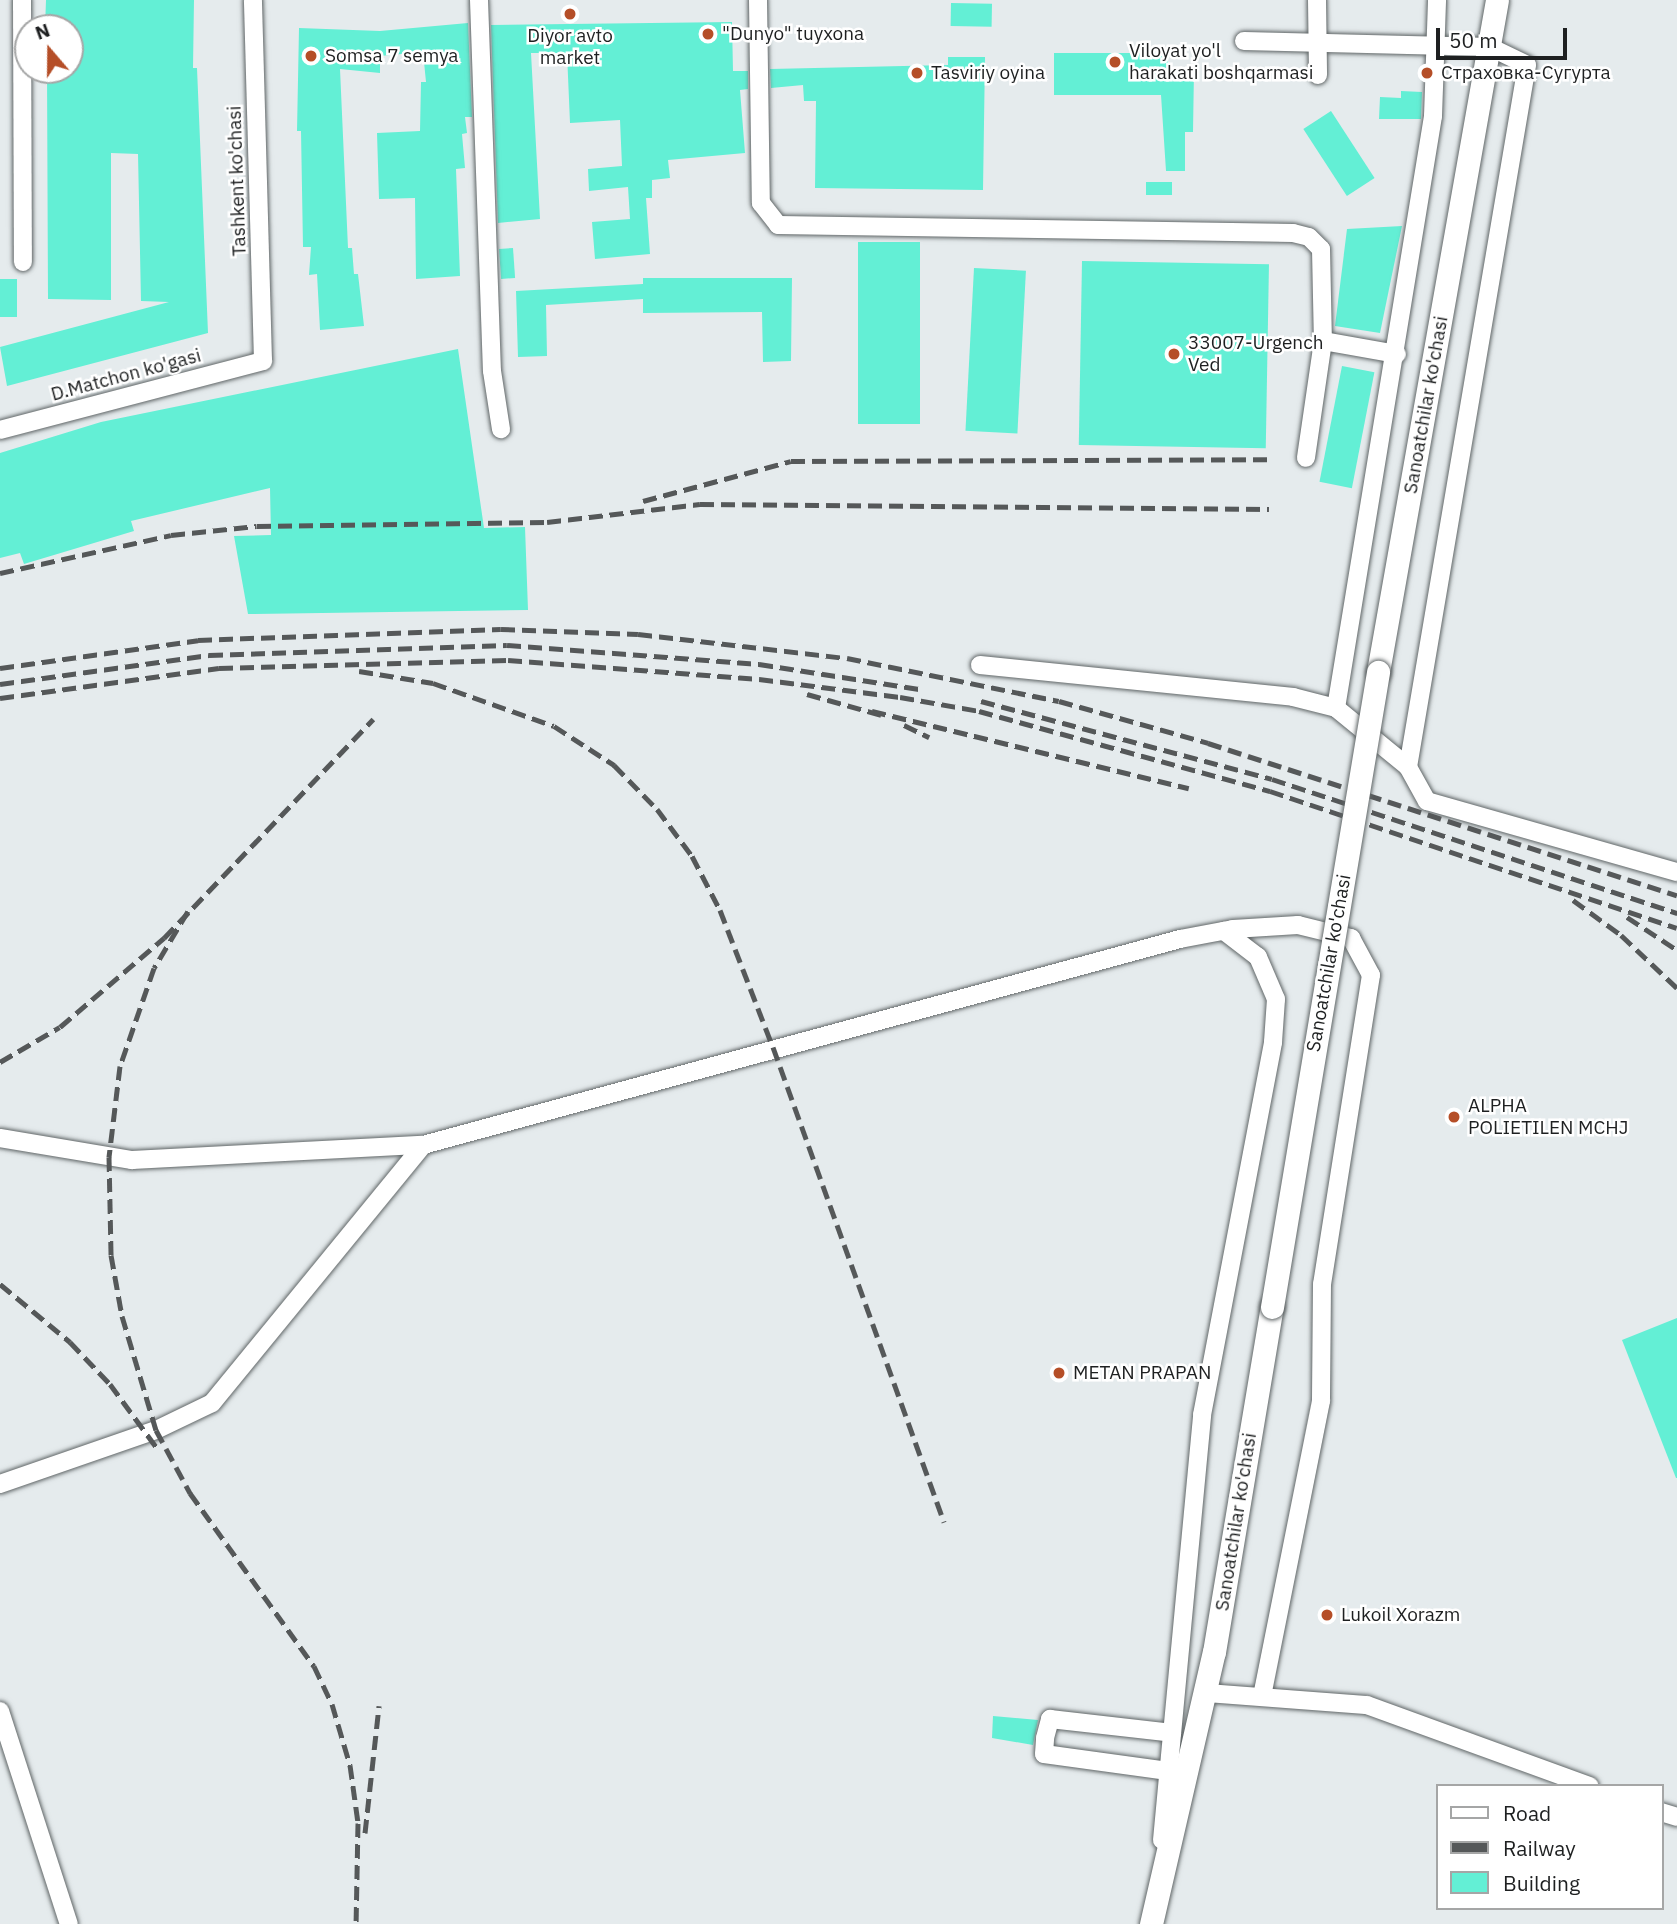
<!DOCTYPE html>
<html>
<head>
<meta charset="utf-8">
<style>
  body { margin:0 }
  #map { position:relative; width:1677px; height:1924px; overflow:hidden; background:#e5ebed; font-family:"IBM Plex Sans",sans-serif }
  div>[style] { position:absolute }
  .building>* { inset:0; background:#63efd5; transform-origin:0 0 }
  .roads { filter:drop-shadow(0 0 2px #606667) drop-shadow(0 0 2px #606667) }
  .minor>* { height:18px; margin:-9px; padding:0 9px; transform-origin:9px; border-radius:9px; background:#fff }
  .major>* { height:23px; margin:-11.5px; padding:0 11.5px; transform-origin:11.5px; border-radius:11.5px; background:#fff }
  .rail>* { height:5px; margin-top:-2.5px; transform-origin:0; background:repeating-linear-gradient(90deg,#555859 0 14px,transparent 0 21px) }
  .bridges { filter:drop-shadow(0 0 2px #606667) drop-shadow(0 0 2px #606667) }
  .major-bridge>* { height:23px; margin:-11.5px; padding:0 11.5px; transform-origin:11.5px; border-radius:11.5px; background:#fff }
  .dots>* { width:19px; height:19px; translate:-50% -50%; box-sizing:border-box; border:4px solid #fff; border-radius:50% }
  span { translate:-50% -50%; white-space:nowrap; text-align:center; line-height:1.15; -webkit-text-stroke:5px #fff; paint-order:stroke }
  .poi-label { font-size:19px; color:#1e2021 }
  .left { translate:0 -50%; text-align:left }
  .street-label { font-size:19px; color:#1e2021 }
  .legend { position:absolute; left:1436px; top:1784px; width:228px; height:126px; box-sizing:border-box; background:#fff; border:2px solid #a5a6a6; margin:0; padding:9px 12px; list-style:none; font-size:21px; color:#1e2021 }
  .legend li { display:flex; align-items:center; gap:14px; height:35px }
  .legend b { width:35px; border:2px solid #a5a6a6 }
  .north { position:absolute; left:14px; top:14px; width:70px; height:70px; box-sizing:border-box; background:#fff; border:2px solid #a5a6a6; border-radius:50%; rotate:340deg; font-size:19px; font-weight:700; line-height:28px; text-align:center; color:#1e2021 }
  .north::after { content:''; display:block; margin:auto; width:24px; height:32px; background:#b54e27; clip-path:polygon(50% 0,100% 100%,50% 72%,0 100%) }
  .scale { position:absolute; left:1436px; top:28px; width:131px; height:32px; box-sizing:border-box; border:4px solid #1e2021; border-top:0; padding-left:9px; font-size:21px; line-height:24px; white-space:nowrap; color:#1e2021; -webkit-text-stroke:5px #fff; paint-order:stroke }
</style>
</head>
<body>
<div id="map">
  <div class="building">
    <div style="clip-path:polygon(46px 0,194px 0,193px 68px,197px 68px,208px 333px,7px 386px,0 347px,169px 302px,141px 301px,138px 154px,111px 153px,111px 300px,48px 299px,47px 70px,70px 70px,70px 28px,45px 28px)"></div>
    <div style="left:951px;top:3px;width:41px;height:23px;rotate:1deg"></div>
    <div style="clip-path:polygon(732px 22px,733px 71px,748px 71px,748px 89px,740px 90px,745px 153px,668px 160px,670px 178px,652px 180px,652px 198px,646px 198px,650px 254px,595px 259px,592px 222px,630px 219px,628px 187px,589px 191px,588px 169px,622px 166px,620px 120px,570px 123px,567px 53px,531px 53px,540px 219px,498px 223px,491px 25px)"></div>
    <div style="clip-path:polygon(468px 23px,472px 117px,465px 117px,467px 133px,462px 134px,465px 168px,456px 169px,460px 276px,416px 279px,415px 198px,379px 199px,377px 133px,420px 131px,421px 82px,426px 82px,423px 52px,380px 56px,380px 73px,340px 69px,348px 248px,352px 248px,354px 274px,358px 274px,364px 326px,320px 330px,317px 274px,309px 275px,311px 247px,303px 247px,301px 131px,297px 131px,299px 28px,380px 31px)"></div>
    <div style="clip-path:polygon(1054px 53px,1168px 53px,1168px 70px,1194px 70px,1193px 132px,1185px 132px,1185px 171px,1166px 171px,1161px 95px,1054px 95px)"></div>
    <div style="clip-path:polygon(948px 57px,985px 57px,983px 190px,815px 188px,816px 101px,804px 101px,803px 85px,771px 88px,770px 69px,948px 65px)"></div>
    <div style="clip-path:polygon(1401px 91px,1422px 92px,1421px 119px,1379px 119px,1380px 97px,1401px 98px)"></div>
    <div style="left:1331px;top:111px;width:80px;height:33px;rotate:57deg"></div>
    <div style="left:1146px;top:182px;width:26px;height:13px"></div>
    <div style="clip-path:polygon(1402px 226px,1380px 333px,1335px 326px,1347px 229px)"></div>
    <div style="left:858px;top:242px;width:62px;height:182px"></div>
    <div style="left:513px;top:248px;width:30px;height:14px;rotate:86deg"></div>
    <div style="left:1082px;top:261px;width:187px;height:184px;rotate:1deg"></div>
    <div style="left:974px;top:268px;width:52px;height:163px;rotate:3deg"></div>
    <div style="clip-path:polygon(643px 278px,792px 278px,791px 361px,763px 362px,762px 312px,643px 313px,643px 299px,546px 305px,547px 356px,518px 357px,516px 291px,643px 284px)"></div>
    <div style="left:0;top:279px;width:17px;height:38px"></div>
    <div style="clip-path:polygon(458px 349px,484px 528px,525px 527px,528px 610px,248px 614px,234px 536px,271px 535px,270px 488px,131px 521px,134px 531px,24px 564px,20px 553px,0 558px,0 453px,101px 422px)"></div>
    <div style="left:1342px;top:366px;width:33px;height:118px;rotate:11deg"></div>
    <div style="clip-path:polygon(1677px 1318px,1677px 1478px,1676px 1478px,1622px 1340px)"></div>
    <div style="clip-path:polygon(993px 1716px,1038px 1720px,1033px 1745px,992px 1738px)"></div>
  </div>
  <div class="roads">
    <div class="minor">
      <div style="left:22px;top:0;width:262px;rotate:89.8deg"></div>
      <div style="left:479px;top:0;width:371px;rotate:88deg"></div>
      <div style="left:492px;top:371px;width:59px;rotate:81.2deg"></div>
      <div style="left:758px;top:0;width:203px;rotate:89.2deg"></div>
      <div style="left:761px;top:203px;width:28px;rotate:52deg"></div>
      <div style="left:778px;top:225px;width:515px;rotate:0.89deg"></div>
      <div style="left:1293px;top:233px;width:16px;rotate:14deg"></div>
      <div style="left:1309px;top:237px;width:17px;rotate:45deg"></div>
      <div style="left:1321px;top:249px;width:92px;rotate:88.8deg"></div>
      <div style="left:1323px;top:341px;width:118px;rotate:98.3deg"></div>
      <div style="left:1317px;top:0;width:75px;rotate:89.2deg"></div>
      <div style="left:1244px;top:41px;width:246px;rotate:1.4deg"></div>
      <div style="left:1490px;top:47px;width:41px;rotate:25.9deg"></div>
      <div style="left:1527px;top:65px;width:712px;rotate:99.62deg"></div>
      <div style="left:1408px;top:767px;width:39px;rotate:61deg"></div>
      <div style="left:1427px;top:801px;width:260px;rotate:15.9deg"></div>
      <div style="left:1323px;top:341px;width:75px;rotate:10deg"></div>
      <div style="left:0;top:430px;width:272px;rotate:-14.7deg"></div>
      <div style="left:263px;top:361px;width:361px;rotate:-91.6deg"></div>
      <div style="left:980px;top:665px;width:315px;rotate:5.8deg"></div>
      <div style="left:1293px;top:697px;width:44px;rotate:14.3deg"></div>
      <div style="left:1336px;top:708px;width:600px;rotate:-80.69deg"></div>
      <div style="left:1433px;top:116px;width:116px;rotate:-88deg"></div>
      <div style="left:1336px;top:708px;width:93px;rotate:39.3deg"></div>
      <div style="left:0;top:1138px;width:134px;rotate:9.5deg"></div>
      <div style="left:132px;top:1160px;width:291px;rotate:-3deg"></div>
      <div style="left:423px;top:1145px;width:785px;rotate:-15.22deg"></div>
      <div style="left:1180px;top:939px;width:54px;rotate:-10.7deg"></div>
      <div style="left:1233px;top:929px;width:65px;rotate:-3.5deg"></div>
      <div style="left:1298px;top:925px;width:55px;rotate:13.8deg"></div>
      <div style="left:1351px;top:938px;width:42px;rotate:61.6deg"></div>
      <div style="left:1371px;top:975px;width:313px;rotate:99deg"></div>
      <div style="left:1322px;top:1284px;width:117px;rotate:90.5deg"></div>
      <div style="left:1321px;top:1401px;width:301px;rotate:101.3deg"></div>
      <div style="left:0;top:1484px;width:165px;rotate:-19.1deg"></div>
      <div style="left:156px;top:1430px;width:62px;rotate:-25.7deg"></div>
      <div style="left:212px;top:1403px;width:333px;rotate:-50.7deg"></div>
      <div style="left:1206px;top:1693px;width:161px;rotate:4.3deg"></div>
      <div style="left:1367px;top:1705px;width:237px;rotate:20deg"></div>
      <div style="left:0;top:1711px;width:224px;rotate:72.1deg"></div>
      <div style="left:1168px;top:1771px;width:125px;rotate:-172.2deg"></div>
      <div style="left:1044px;top:1754px;width:16px;rotate:-86deg"></div>
      <div style="left:1045px;top:1738px;width:20px;rotate:-75deg"></div>
      <div style="left:1050px;top:1719px;width:123px;rotate:6.5deg"></div>
      <div style="left:1661px;top:1812px;width:17px;rotate:17deg"></div>
      <div style="left:1162px;top:1840px;width:427px;rotate:-84.6deg"></div>
      <div style="left:1202px;top:1415px;width:380px;rotate:-79.2deg"></div>
      <div style="left:1273px;top:1042px;width:43px;rotate:-86deg"></div>
      <div style="left:1276px;top:999px;width:46px;rotate:-113.2deg"></div>
      <div style="left:1258px;top:957px;width:43px;rotate:-142.6deg"></div>
    </div>
    <div class="major">
      <div style="left:1378px;top:672px;width:682px;rotate:-79.96deg"></div>
      <div style="left:1151px;top:1924px;width:279px;rotate:-77deg"></div>
      <div style="left:1214px;top:1652px;width:350px;rotate:-80.5deg"></div>
    </div>
  </div>
  <div class="rail">
    <div style="left:643px;top:501px;width:153px;rotate:-15.1deg"></div>
    <div style="left:791px;top:461px;width:478px;rotate:-0.2deg"></div>
    <div style="left:0;top:573px;width:175px;rotate:-12.5deg"></div>
    <div style="left:171px;top:535px;width:86px;rotate:-6deg"></div>
    <div style="left:257px;top:526px;width:290px;rotate:-0.8deg"></div>
    <div style="left:547px;top:522px;width:154px;rotate:-6.7deg"></div>
    <div style="left:700px;top:504px;width:569px;rotate:0.5deg"></div>
    <div style="left:0;top:668px;width:200px;rotate:-8deg"></div>
    <div style="left:198px;top:640px;width:303px;rotate:-2.1deg"></div>
    <div style="left:501px;top:629px;width:137px;rotate:2.1deg"></div>
    <div style="left:638px;top:634px;width:210px;rotate:6.6deg"></div>
    <div style="left:847px;top:658px;width:216px;rotate:11.5deg"></div>
    <div style="left:1059px;top:701px;width:155px;rotate:15.7deg"></div>
    <div style="left:1208px;top:743px;width:493px;rotate:18deg"></div>
    <div style="left:359px;top:671px;width:75px;rotate:9.2deg"></div>
    <div style="left:433px;top:683px;width:128px;rotate:19.6deg"></div>
    <div style="left:554px;top:726px;width:72px;rotate:33deg"></div>
    <div style="left:614px;top:765px;width:62px;rotate:45.7deg"></div>
    <div style="left:657px;top:809px;width:59px;rotate:53.3deg"></div>
    <div style="left:692px;top:856px;width:61px;rotate:62.6deg"></div>
    <div style="left:720px;top:910px;width:147px;rotate:68.9deg"></div>
    <div style="left:773px;top:1047px;width:505px;rotate:70.2deg"></div>
    <div style="left:0;top:684px;width:211px;rotate:-7.9deg"></div>
    <div style="left:209px;top:655px;width:298px;rotate:-1.9deg"></div>
    <div style="left:507px;top:645px;width:253px;rotate:4.3deg"></div>
    <div style="left:759px;top:664px;width:162px;rotate:8.9deg"></div>
    <div style="left:807px;top:694px;width:77px;rotate:15.8deg"></div>
    <div style="left:0;top:698px;width:221px;rotate:-7.8deg"></div>
    <div style="left:219px;top:668px;width:289px;rotate:-1.6deg"></div>
    <div style="left:508px;top:660px;width:252px;rotate:4.3deg"></div>
    <div style="left:759px;top:679px;width:142px;rotate:7.3deg"></div>
    <div style="left:900px;top:697px;width:80px;rotate:10deg"></div>
    <div style="left:979px;top:711px;width:302px;rotate:15.4deg"></div>
    <div style="left:1270px;top:791px;width:429px;rotate:18.6deg"></div>
    <div style="left:981px;top:701px;width:301px;rotate:15deg"></div>
    <div style="left:1272px;top:779px;width:427px;rotate:18.3deg"></div>
    <div style="left:872px;top:711px;width:326px;rotate:13.7deg"></div>
    <div style="left:904px;top:725px;width:28px;rotate:26deg"></div>
    <div style="left:1573px;top:900px;width:59px;rotate:36.1deg"></div>
    <div style="left:1621px;top:935px;width:77px;rotate:43.4deg"></div>
    <div style="left:188px;top:911px;width:66px;rotate:120.8deg"></div>
    <div style="left:154px;top:968px;width:104px;rotate:109.1deg"></div>
    <div style="left:120px;top:1066px;width:92px;rotate:96.9deg"></div>
    <div style="left:109px;top:1157px;width:98px;rotate:88.8deg"></div>
    <div style="left:111px;top:1255px;width:62px;rotate:79.8deg"></div>
    <div style="left:122px;top:1316px;width:119px;rotate:73.4deg"></div>
    <div style="left:156px;top:1430px;width:72px;rotate:61.6deg"></div>
    <div style="left:190px;top:1493px;width:213px;rotate:54.4deg"></div>
    <div style="left:314px;top:1666px;width:42px;rotate:64.7deg"></div>
    <div style="left:332px;top:1704px;width:64px;rotate:73.6deg"></div>
    <div style="left:350px;top:1765px;width:59px;rotate:82.1deg"></div>
    <div style="left:358px;top:1823px;width:101px;rotate:91.1deg"></div>
    <div style="left:1627px;top:917px;width:60px;rotate:33.4deg"></div>
    <div style="left:0;top:1062px;width:69px;rotate:-30.3deg"></div>
    <div style="left:60px;top:1027px;width:137px;rotate:-40.6deg"></div>
    <div style="left:164px;top:938px;width:303px;rotate:-46.3deg"></div>
    <div style="left:0;top:1284px;width:91px;rotate:39.6deg"></div>
    <div style="left:70px;top:1342px;width:58px;rotate:46.4deg"></div>
    <div style="left:110px;top:1384px;width:79px;rotate:53.7deg"></div>
    <div style="left:365px;top:1833px;width:128px;rotate:-83.7deg"></div>
  </div>
  <div class="bridges">
    <div class="major-bridge">
      <div style="left:1272px;top:1307px;width:644px;rotate:-80.52deg"></div>
    </div>
  </div>
  <div class="dots">
    <div style="left:570px;top:14px;background:#b54e27"></div>
    <div style="left:708px;top:34px;background:#b54e27"></div>
    <div style="left:311px;top:56px;background:#b54e27"></div>
    <div style="left:1115px;top:62px;background:#b54e27"></div>
    <div style="left:917px;top:73px;background:#b54e27"></div>
    <div style="left:1427px;top:73px;background:#b54e27"></div>
    <div style="left:1174px;top:354px;background:#b54e27"></div>
    <div style="left:1454px;top:1117px;background:#b54e27"></div>
    <div style="left:1059px;top:1373px;background:#b54e27"></div>
    <div style="left:1327px;top:1615px;background:#b54e27"></div>
  </div>
  <div class="poi-label">
    <span class="left" style="left:722px;top:34px">"Dunyo" tuyxona</span>
    <span style="left:570px;top:47px">Diyor avto<br>market</span>
    <span class="left" style="left:1129px;top:62px">Viloyat yo'l<br>harakati boshqarmasi</span>
    <span class="left" style="left:325px;top:56px">Somsa 7 semya</span>
    <span class="left" style="left:931px;top:73px">Tasviriy oyina</span>
    <span class="left" style="left:1441px;top:73px">Страховка-Сугурта</span>
    <span class="left" style="left:1188px;top:354px">33007-Urgench<br>Ved</span>
    <span class="left" style="left:1468px;top:1117px">ALPHA<br>POLIETILEN MCHJ</span>
    <span class="left" style="left:1073px;top:1373px">METAN PRAPAN</span>
    <span class="left" style="left:1341px;top:1615px">Lukoil Xorazm</span>
  </div>
  <div class="street-label">
    <span style="left:237px;top:181px;rotate:-92deg">Tashkent ko'chasi</span>
    <span style="left:126px;top:375px;rotate:-15deg">D.Matchon ko'gasi</span>
    <span style="left:1426px;top:405px;rotate:-80deg">Sanoatchilar ko'chasi</span>
    <span style="left:1329px;top:963px;rotate:-80deg">Sanoatchilar ko'chasi</span>
    <span style="left:1236px;top:1522px;rotate:-81deg">Sanoatchilar ko'chasi</span>
  </div>
  <ul class="legend">
  <li><b style="height:9px;background:#fff"></b>Road</li>
  <li><b style="height:9px;background:#555859"></b>Railway</li>
  <li><b style="height:19px;background:#63efd5"></b>Building</li>
  </ul>
  <div class="north">N</div>
  <div class="scale">50 m</div>
</div>
</body>
</html>
